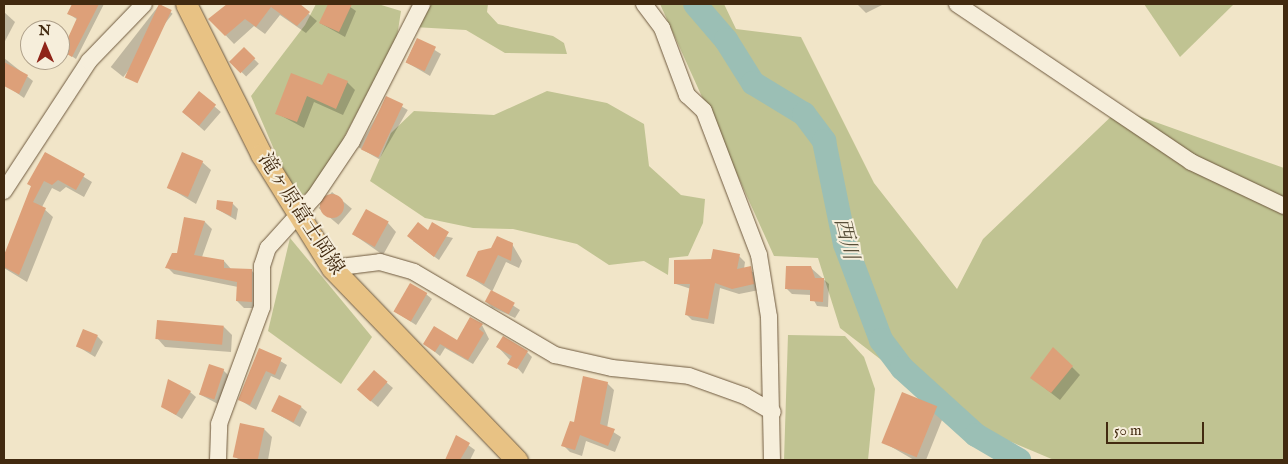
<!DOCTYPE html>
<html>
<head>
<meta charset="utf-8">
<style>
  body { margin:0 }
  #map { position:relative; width:1288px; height:464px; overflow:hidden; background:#f1e5c8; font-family:"IM FELL English","Noto Serif JP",serif }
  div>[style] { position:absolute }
  .green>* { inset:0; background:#c0c392 }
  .shadow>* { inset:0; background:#0003; transform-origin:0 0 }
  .river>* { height:24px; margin:-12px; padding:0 12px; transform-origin:12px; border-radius:12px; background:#9bbfb5 }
  .building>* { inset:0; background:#dda079; transform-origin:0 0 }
  .round { border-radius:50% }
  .roads { filter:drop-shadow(0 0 1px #6e593e) drop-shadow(0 0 1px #6e593e) }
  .minor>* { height:16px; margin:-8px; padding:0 8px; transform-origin:8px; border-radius:8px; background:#f6eedb }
  .major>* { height:21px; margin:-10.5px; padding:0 10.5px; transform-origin:10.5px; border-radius:10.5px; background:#e8c284 }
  span { translate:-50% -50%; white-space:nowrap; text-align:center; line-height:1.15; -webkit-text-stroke:4px #f6eedb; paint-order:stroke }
  .street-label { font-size:20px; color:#422a10 }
  .water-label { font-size:21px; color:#584f39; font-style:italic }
  .frame { position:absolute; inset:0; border:5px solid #422a10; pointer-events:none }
  .north { position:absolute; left:20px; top:20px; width:50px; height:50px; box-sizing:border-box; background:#f6eedb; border:1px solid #aea08a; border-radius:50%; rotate:359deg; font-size:14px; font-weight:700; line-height:20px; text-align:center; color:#422a10 }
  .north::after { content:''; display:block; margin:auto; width:18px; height:22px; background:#8f2418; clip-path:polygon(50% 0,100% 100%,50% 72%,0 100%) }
  .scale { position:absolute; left:1106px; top:422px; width:98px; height:22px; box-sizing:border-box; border:2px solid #422a10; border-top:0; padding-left:6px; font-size:15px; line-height:18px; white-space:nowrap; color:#422a10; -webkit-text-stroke:4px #f6eedb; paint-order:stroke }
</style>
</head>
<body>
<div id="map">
  <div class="green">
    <div style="clip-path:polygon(316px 4px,378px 4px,401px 11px,397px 37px,330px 164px,312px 191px,295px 198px,251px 96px,305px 25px)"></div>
    <div style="clip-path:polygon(428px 4px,488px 4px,487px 12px,498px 24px,553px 36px,564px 43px,567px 54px,505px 53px,466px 30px,414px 27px)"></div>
    <div style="clip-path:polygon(660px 4px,724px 4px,736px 29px,801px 37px,874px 183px,957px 289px,983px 239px,1119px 109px,1284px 168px,1284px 460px,1054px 460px,959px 420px,840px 328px,818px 258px,774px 256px)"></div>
    <div style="clip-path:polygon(1144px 4px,1234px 4px,1180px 57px)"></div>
    <div style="clip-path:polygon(547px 91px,607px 103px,644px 124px,649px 166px,681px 195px,705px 199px,703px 223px,688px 256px,669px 258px,668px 275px,644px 261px,609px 265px,577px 244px,513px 229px,473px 228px,425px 218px,370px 181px,391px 133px,414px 111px,494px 115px)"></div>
    <div style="clip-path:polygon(290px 238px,372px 337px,341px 384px,268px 331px)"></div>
    <div style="clip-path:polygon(788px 335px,845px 336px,864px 357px,875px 389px,868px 460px,784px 460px)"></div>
  </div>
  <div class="shadow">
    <div style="clip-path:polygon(74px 4px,104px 4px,76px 59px,64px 51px,78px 20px,69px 14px)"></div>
    <div style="left:160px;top:4px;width:16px;height:80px;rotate:38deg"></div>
    <div style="clip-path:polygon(229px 4px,297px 4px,317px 21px,306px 33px,280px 15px,265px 34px,254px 26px,234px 44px,210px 19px)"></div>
    <div style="clip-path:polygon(329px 4px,346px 4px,356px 11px,345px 37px,320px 23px)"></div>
    <div style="clip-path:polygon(857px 4px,884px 4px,866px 13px)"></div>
    <div style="clip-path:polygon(4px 12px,15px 22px,4px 43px)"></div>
    <div style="clip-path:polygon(417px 39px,441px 54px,430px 76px,406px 62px)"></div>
    <div style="left:244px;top:49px;width:21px;height:18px;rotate:45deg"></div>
    <div style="clip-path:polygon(4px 58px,33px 81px,24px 98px,4px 84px)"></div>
    <div style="clip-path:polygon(347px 82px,355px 90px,343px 115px,314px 102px,304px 128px,276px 113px,323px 87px)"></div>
    <div style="left:199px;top:93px;width:29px;height:25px;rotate:41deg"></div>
    <div style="left:387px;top:98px;width:24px;height:57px;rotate:30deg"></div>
    <div style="clip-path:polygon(45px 153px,92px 182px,84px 197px,66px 187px,60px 192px,52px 188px,42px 207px,53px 217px,27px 282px,4px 268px,4px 258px,32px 187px,29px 184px)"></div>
    <div style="clip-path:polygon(202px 162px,211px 170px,196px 204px,168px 187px)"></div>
    <div style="left:332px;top:192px;width:26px;height:21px;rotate:40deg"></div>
    <div style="clip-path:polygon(232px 203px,238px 209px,236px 220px,217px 209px)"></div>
    <div style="clip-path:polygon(185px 218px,205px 222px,212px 229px,202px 257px,224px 261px,231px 269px,251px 270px,258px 277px,258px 308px,244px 308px,237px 301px,238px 287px,174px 274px,167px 267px,178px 255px)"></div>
    <div style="clip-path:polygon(388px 223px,396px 232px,383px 255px,353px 234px)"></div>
    <div style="clip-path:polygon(428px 232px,453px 238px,439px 260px,413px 241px)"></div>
    <div style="clip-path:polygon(512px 244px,522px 261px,519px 268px,506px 262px,492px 292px,520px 310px,515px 318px,492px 307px,486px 302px,492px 291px,468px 276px)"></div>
    <div style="clip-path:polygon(739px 256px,745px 262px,744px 269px,756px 273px,759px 290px,739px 294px,720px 288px,714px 324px,692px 320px,686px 314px,691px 289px,676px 284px,712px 260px)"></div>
    <div style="clip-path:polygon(811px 268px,829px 284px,828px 307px,817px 306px,811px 295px,792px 294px,786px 288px)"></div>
    <div style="clip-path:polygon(426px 294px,432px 299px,416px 325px,394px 311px)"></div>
    <div style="clip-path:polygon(482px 325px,489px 339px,473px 364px,445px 348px,440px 356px,425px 344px,457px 342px)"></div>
    <div style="clip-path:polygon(224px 327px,232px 335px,231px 352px,165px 347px,157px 338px)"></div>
    <div style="clip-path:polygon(97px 336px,103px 342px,95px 357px,77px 346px)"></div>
    <div style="clip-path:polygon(498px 347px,527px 352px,532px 357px,523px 374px)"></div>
    <div style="clip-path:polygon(260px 349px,287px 365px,280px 380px,271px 376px,256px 410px,240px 400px)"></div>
    <div style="clip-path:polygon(1072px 367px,1080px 375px,1060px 400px,1032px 378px)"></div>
    <div style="clip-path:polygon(223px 370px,229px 376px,218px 404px,199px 394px)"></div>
    <div style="clip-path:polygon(374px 372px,393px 388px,378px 407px,365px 396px)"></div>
    <div style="clip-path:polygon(607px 383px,614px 390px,607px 428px,621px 437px,615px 452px,586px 441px,582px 456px,570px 452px,563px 445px)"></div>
    <div style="clip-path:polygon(190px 392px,196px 397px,182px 419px,163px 407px)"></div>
    <div style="clip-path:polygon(301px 407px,307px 412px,300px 427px,272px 411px)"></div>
    <div style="clip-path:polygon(936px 407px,944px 415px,926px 460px,914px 460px,883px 442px)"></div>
    <div style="clip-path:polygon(264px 429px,272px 437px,268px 460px,239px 460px,235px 456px)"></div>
    <div style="clip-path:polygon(457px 437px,475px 450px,470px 460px,446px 460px)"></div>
  </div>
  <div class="river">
    <div style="left:695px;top:4px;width:48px;rotate:49.3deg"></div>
    <div style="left:726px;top:40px;width:51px;rotate:57.9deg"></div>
    <div style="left:753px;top:83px;width:60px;rotate:31.3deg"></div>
    <div style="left:804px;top:114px;width:34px;rotate:53deg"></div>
    <div style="left:824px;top:141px;width:105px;rotate:78.5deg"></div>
    <div style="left:845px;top:244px;width:103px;rotate:69.4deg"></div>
    <div style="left:881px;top:340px;width:35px;rotate:53deg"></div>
    <div style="left:902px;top:368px;width:100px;rotate:42.2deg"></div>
    <div style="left:976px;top:435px;width:50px;rotate:30.2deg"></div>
  </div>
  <div class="building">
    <div style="clip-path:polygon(72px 4px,99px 4px,72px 57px,62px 51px,77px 18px,67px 14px)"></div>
    <div style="left:159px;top:4px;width:14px;height:81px;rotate:25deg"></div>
    <div style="clip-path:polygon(227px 4px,300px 4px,310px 12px,297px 26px,271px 7px,256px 27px,245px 19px,225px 36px,208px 19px)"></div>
    <div style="clip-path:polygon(328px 4px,352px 4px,339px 32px,319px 23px)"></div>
    <div style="left:417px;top:38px;width:21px;height:27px;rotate:25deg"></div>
    <div style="left:244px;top:47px;width:16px;height:21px;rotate:45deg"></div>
    <div style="clip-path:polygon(4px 62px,28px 75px,19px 94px,4px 86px)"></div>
    <div style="clip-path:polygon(291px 73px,322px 85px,328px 73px,348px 81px,336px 109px,307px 96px,297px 122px,275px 114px)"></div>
    <div style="left:199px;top:91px;width:22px;height:27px;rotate:39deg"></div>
    <div style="left:386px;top:96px;width:19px;height:59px;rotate:25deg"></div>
    <div style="clip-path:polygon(45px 152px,85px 174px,76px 190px,58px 180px,52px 185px,44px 181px,33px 202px,46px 208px,19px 275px,4px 267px,4px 255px,31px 186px,27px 184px)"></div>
    <div style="left:182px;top:152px;width:23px;height:39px;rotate:23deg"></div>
    <div class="round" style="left:320px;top:194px;width:24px;height:24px"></div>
    <div style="clip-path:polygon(217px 200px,233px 202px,231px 216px,216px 209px)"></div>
    <div style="left:366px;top:209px;width:26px;height:29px;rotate:29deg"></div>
    <div style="clip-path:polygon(184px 217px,205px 221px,194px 255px,224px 260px,224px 268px,252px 269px,252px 302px,236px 301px,237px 282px,165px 268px,172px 253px,177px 253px)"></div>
    <div style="clip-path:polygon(418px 222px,428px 230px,432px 222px,449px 232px,434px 257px,407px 236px)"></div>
    <div style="clip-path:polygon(497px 236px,513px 243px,511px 261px,498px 255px,484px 284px,466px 276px,478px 251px,491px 248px)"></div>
    <div style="clip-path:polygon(713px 249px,740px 254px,737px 269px,751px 266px,754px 284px,732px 289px,715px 283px,708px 319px,685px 315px,690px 284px,674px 284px,674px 260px,711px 259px)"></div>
    <div style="clip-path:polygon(786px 266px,811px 266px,815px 278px,824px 278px,823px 302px,810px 301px,810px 290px,785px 289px)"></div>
    <div style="left:410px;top:283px;width:20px;height:33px;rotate:30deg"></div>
    <div style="left:491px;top:290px;width:27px;height:13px;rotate:28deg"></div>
    <div style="clip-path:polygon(470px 317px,483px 324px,479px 329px,484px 333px,468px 360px,440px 344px,435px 352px,423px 344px,434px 326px,457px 340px)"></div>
    <div style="left:157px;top:320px;width:67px;height:19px;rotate:5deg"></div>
    <div style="left:83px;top:329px;width:16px;height:19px;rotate:22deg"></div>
    <div style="clip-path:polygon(503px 336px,528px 351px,517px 369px,507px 364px,512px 356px,496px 347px)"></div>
    <div style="clip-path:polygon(1053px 347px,1073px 366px,1051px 393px,1030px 378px)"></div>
    <div style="clip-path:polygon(259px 348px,282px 358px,275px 375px,266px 371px,250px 405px,238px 400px)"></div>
    <div style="left:209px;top:364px;width:16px;height:32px;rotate:18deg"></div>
    <div style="left:374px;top:370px;width:18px;height:26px;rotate:41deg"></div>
    <div style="clip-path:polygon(583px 376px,608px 382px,600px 424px,615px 429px,608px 446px,580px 435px,575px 450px,561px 446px,570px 421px,574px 422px)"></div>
    <div style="clip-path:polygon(168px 379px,191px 391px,176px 415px,161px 407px)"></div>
    <div style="left:902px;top:392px;width:38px;height:55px;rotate:22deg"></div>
    <div style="left:279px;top:395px;width:25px;height:18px;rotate:26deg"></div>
    <div style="left:240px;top:423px;width:25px;height:35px;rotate:12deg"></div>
    <div style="clip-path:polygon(456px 435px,470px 443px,460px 460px,445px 460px)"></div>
  </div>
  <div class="roads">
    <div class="minor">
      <div style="left:644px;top:4px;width:30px;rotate:53deg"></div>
      <div style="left:662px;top:28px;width:72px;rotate:69.5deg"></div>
      <div style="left:687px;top:95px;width:23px;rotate:43deg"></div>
      <div style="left:704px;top:111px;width:154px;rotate:69.1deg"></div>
      <div style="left:759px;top:255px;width:63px;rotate:80.8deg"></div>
      <div style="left:769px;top:317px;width:143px;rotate:88.8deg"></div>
      <div style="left:957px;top:4px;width:282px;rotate:34deg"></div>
      <div style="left:1191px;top:162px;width:103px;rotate:25.3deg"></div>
      <div style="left:4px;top:191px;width:155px;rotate:-56.8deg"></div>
      <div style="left:89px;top:61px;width:79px;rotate:-46deg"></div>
      <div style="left:332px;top:268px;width:48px;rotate:-7.1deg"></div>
      <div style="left:380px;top:262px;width:35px;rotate:16deg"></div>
      <div style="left:414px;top:272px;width:164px;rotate:30.5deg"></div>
      <div style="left:555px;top:355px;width:58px;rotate:12.8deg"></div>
      <div style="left:612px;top:368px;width:77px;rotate:5.9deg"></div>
      <div style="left:689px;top:376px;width:59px;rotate:19.7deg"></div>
      <div style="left:745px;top:396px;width:32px;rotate:30deg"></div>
      <div style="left:218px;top:460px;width:36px;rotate:-88deg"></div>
      <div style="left:219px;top:424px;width:125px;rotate:-69.8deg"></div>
      <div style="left:262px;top:307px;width:41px;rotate:-90deg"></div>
      <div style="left:262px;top:266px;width:19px;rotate:-72deg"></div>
      <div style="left:268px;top:248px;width:70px;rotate:-47.9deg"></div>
      <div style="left:315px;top:196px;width:66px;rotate:-56.1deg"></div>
      <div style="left:352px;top:141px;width:154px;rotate:-62.9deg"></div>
    </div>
    <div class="major">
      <div style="left:186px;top:4px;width:168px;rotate:63.4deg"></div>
      <div style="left:261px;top:154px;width:134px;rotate:58.1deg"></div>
      <div style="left:332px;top:268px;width:267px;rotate:46.1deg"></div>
    </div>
  </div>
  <div class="street-label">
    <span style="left:301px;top:214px;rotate:57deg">滝ヶ原富士岡線</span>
  </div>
  <div class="water-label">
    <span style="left:845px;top:239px;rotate:76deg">西川</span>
  </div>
  <div class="frame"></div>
  <div class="north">N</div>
  <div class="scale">50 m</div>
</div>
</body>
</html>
